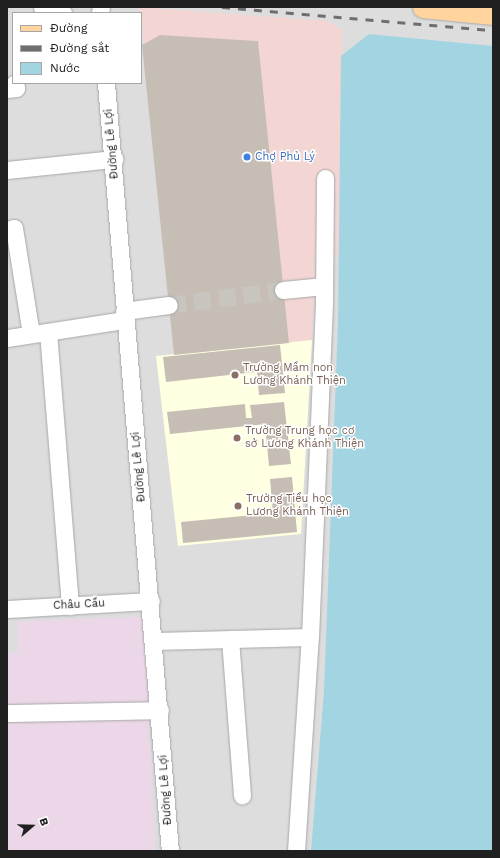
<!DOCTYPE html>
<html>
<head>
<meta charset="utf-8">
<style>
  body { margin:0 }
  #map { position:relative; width:500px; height:858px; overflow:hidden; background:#f1eee6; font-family:"Work Sans",sans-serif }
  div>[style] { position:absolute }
  .residential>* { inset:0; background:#dedddd }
  .commercial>* { inset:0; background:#f3d6d4 }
  .industrial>* { inset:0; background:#ebd7e7 }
  .education>* { inset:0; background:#ffffe1 }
  .water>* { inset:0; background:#a3d4e2 }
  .building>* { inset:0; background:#c6bdb5 }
  .minor-tunnel>* { height:17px; margin-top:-8.5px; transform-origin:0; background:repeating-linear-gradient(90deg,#c7c5be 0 17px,transparent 0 25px) }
  .roads { filter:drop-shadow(0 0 1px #a7a7a7) drop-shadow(0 0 1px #a7a7a7) }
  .minor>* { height:17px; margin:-8.5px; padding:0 8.5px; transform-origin:8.5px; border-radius:8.5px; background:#fff }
  .major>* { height:21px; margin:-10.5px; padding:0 10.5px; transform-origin:10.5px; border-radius:10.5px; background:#ffd59d }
  .rail>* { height:3px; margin-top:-1.5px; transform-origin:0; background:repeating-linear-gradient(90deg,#6e6e6e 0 8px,transparent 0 16px) }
  .dots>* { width:11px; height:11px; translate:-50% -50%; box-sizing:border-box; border:2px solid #fff; border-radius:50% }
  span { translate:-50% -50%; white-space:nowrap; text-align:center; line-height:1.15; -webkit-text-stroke:3px #fff; paint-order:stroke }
  .street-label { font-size:11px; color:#202020 }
  .shop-label { font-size:11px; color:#366cbe }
  .left { translate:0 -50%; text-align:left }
  .education-label { font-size:11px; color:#785e54 }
  .frame { position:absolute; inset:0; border:8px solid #202020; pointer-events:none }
  .legend { position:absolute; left:12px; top:12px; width:130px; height:72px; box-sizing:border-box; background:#fff; border:1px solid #a6a6a6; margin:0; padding:5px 7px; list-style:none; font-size:12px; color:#202020 }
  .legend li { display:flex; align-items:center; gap:8px; height:20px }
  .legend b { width:20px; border:1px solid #a6a6a6 }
  .north { position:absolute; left:12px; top:806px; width:40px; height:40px; -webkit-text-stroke:3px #fff; paint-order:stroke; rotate:70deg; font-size:11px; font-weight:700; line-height:16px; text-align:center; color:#202020 }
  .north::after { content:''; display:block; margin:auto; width:14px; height:18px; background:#202020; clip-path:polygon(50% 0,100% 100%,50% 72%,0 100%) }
</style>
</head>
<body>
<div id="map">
  <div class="residential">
    <div style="clip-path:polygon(evenodd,7px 7px,493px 7px,493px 851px,7px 851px,7px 7px,13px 13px,141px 13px,141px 83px,13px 83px,13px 13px)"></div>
  </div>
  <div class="commercial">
    <div style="clip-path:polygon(137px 7px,327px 21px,342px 29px,339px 257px,315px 258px,312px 340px,174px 355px,141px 13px)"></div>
  </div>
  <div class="industrial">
    <div style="clip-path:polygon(144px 617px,155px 851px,7px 851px,7px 654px,18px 652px,17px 621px)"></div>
  </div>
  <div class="education">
    <div style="clip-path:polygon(312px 340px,301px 534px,178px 546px,156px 356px)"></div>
  </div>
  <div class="water">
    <div style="clip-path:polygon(369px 34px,493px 46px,493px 851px,311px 851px,324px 691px,338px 322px,341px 56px)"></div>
  </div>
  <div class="building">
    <div style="clip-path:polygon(160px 35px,258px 41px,289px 343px,174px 355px,142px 45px)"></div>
    <div style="clip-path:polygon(280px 345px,285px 393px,259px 395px,257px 372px,166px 382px,163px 357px)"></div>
    <div style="clip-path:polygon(284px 402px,291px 464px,269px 466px,265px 424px,170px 434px,167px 412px,245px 404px,246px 418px,252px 418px,250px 405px)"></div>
    <div style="clip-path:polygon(292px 477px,297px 532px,183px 543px,181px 522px,273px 513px,270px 479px)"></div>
  </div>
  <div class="minor-tunnel">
    <div style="left:169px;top:305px;width:115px;rotate:-7.5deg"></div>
  </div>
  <div class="roads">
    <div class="minor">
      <div style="left:42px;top:7px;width:22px;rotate:16deg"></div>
      <div style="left:100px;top:13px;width:6px;rotate:-81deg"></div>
      <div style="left:106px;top:83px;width:771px;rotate:85.24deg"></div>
      <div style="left:7px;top:89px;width:9px;rotate:-6deg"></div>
      <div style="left:16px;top:88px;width:5px;rotate:-101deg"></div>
      <div style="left:7px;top:170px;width:108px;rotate:-5.9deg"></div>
      <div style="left:7px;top:230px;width:7px;rotate:-16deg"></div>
      <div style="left:14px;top:228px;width:107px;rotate:80.9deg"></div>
      <div style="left:283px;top:290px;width:41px;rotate:-5.6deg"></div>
      <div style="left:124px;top:311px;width:45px;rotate:-7.6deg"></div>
      <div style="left:48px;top:332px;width:275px;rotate:85.4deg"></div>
      <div style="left:7px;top:338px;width:119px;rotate:-8.7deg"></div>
      <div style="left:7px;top:609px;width:144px;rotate:-3.2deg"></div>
      <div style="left:230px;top:639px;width:157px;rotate:85.6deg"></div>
      <div style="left:154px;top:641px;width:156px;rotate:-1.5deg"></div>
      <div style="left:7px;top:713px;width:153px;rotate:-1.1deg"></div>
      <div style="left:296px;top:851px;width:214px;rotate:-86.3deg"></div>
      <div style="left:310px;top:637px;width:337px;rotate:-87.6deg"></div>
      <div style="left:324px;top:300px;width:122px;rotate:-89.5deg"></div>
    </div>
    <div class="major">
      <div style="left:423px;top:7px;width:70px;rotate:5.7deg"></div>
    </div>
  </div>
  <div class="rail">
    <div style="left:222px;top:7px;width:272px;rotate:4.9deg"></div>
  </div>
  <div class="dots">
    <div style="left:247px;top:157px;background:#3f7fe0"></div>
    <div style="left:235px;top:375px;background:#8d6e63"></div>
    <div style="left:237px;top:438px;background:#8d6e63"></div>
    <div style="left:238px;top:506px;background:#8d6e63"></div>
  </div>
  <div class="street-label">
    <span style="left:112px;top:144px;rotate:-95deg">Đường Lê Lợi</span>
    <span style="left:139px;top:467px;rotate:-95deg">Đường Lê Lợi</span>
    <span style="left:79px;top:605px;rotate:-3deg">Châu Cầu</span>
    <span style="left:166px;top:790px;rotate:-94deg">Đường Lê Lợi</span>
  </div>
  <div class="shop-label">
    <span class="left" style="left:255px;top:157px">Chợ Phủ Lý</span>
  </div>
  <div class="education-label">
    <span class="left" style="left:243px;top:375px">Trường Mầm non<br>Lương Khánh Thiện</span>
    <span class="left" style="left:245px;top:438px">Trường Trung học cơ<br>sở Lương Khánh Thiện</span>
    <span class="left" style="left:246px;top:506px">Trường Tiểu học<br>Lương Khánh Thiện</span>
  </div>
  <div class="frame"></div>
  <ul class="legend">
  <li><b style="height:5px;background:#ffd59d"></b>Đường</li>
  <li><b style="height:5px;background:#6e6e6e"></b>Đường sắt</li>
  <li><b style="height:11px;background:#a3d4e2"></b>Nước</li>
  </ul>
  <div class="north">B</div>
</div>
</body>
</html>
